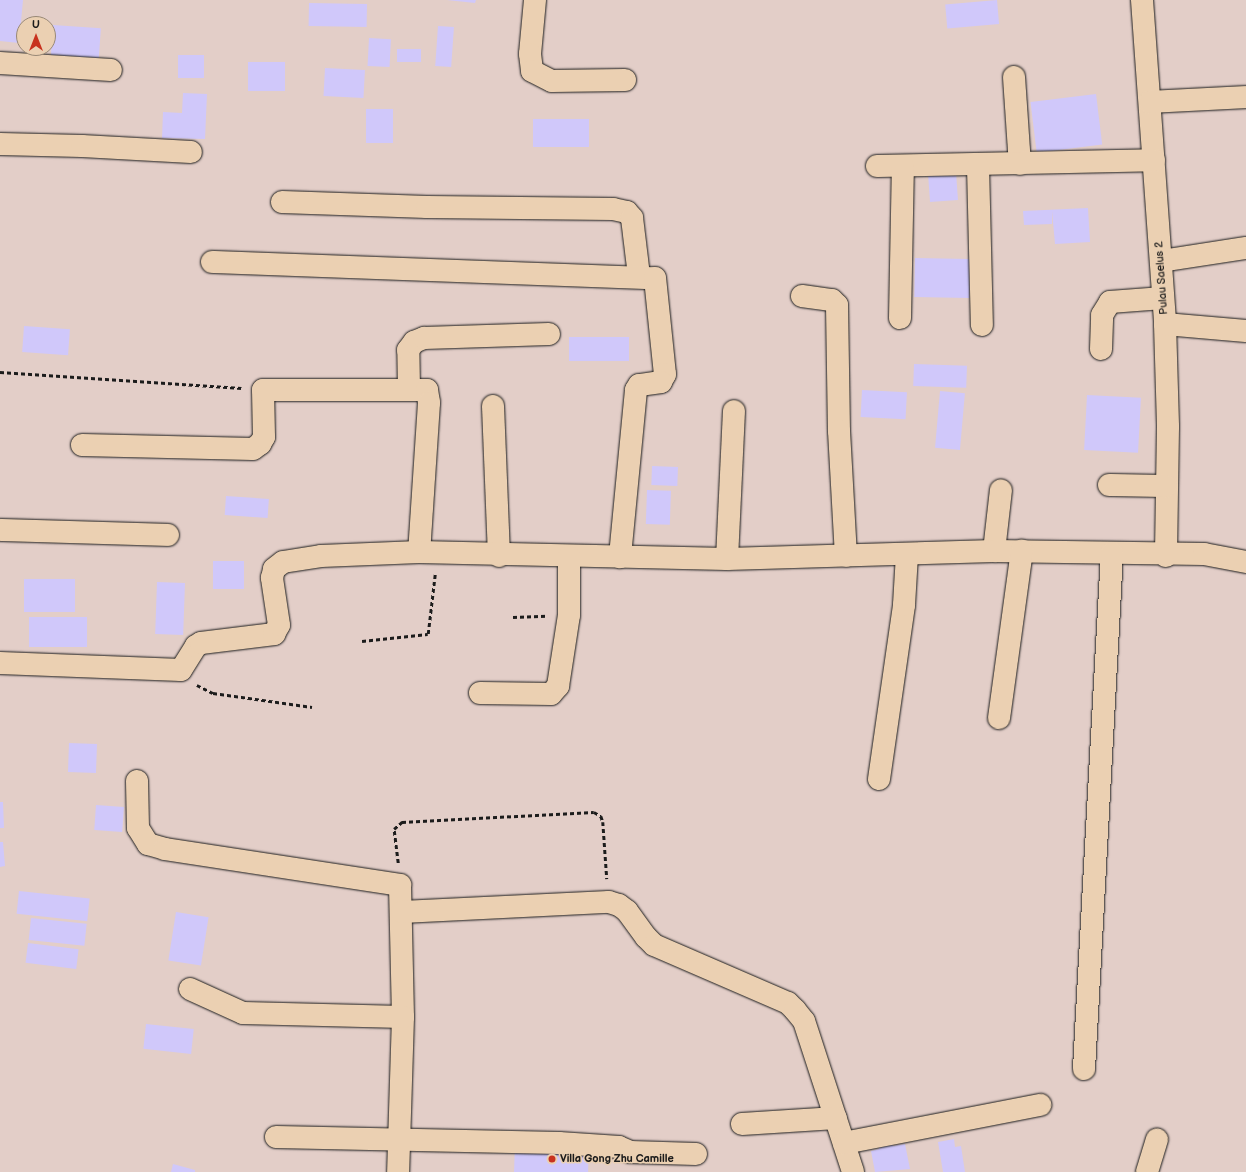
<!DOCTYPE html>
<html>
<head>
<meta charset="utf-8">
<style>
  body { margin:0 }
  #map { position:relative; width:1246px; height:1172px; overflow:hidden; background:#e3cec8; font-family:"Balsamiq Sans",sans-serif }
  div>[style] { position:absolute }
  .building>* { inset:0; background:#d0c8fa; transform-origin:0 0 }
  .path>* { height:2.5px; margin-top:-1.25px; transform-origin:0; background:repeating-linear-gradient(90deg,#1c1c1c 0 4px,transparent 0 7px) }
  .roads { filter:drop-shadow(0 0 1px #1c1c1c) drop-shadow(0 0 1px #1c1c1c) }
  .minor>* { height:22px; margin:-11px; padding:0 11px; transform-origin:11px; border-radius:11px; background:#ebd0b2 }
  .dots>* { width:11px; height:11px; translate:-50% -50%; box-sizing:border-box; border:2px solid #ebd0b2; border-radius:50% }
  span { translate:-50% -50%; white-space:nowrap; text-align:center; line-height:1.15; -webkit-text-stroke:3px #ebd0b2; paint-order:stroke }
  .street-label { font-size:11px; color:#1c1c1c }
  .poi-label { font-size:11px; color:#1c1c1c; font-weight:700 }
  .left { translate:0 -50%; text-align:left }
  .north { position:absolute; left:16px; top:16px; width:40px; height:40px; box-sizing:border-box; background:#ebd0b2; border:1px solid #988876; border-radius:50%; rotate:0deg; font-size:11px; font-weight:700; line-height:16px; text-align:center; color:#1c1c1c }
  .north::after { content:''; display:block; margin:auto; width:14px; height:18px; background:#c8321e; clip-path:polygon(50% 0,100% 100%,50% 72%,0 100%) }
</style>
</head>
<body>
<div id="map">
  <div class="building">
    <div style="clip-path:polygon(0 0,23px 0,19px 43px,0 41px)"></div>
    <div style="clip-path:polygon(447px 0,476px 0,475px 3px)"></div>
    <div style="left:997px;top:0;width:24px;height:52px;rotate:85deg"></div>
    <div style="left:309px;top:3px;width:58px;height:23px;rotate:1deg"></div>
    <div style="left:53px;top:25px;width:48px;height:30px;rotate:4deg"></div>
    <div style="left:438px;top:26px;width:16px;height:40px;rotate:4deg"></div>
    <div style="left:369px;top:38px;width:22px;height:28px;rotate:3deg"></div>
    <div style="left:397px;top:49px;width:24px;height:13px"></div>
    <div style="left:178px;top:55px;width:26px;height:23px"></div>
    <div style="left:248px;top:62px;width:37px;height:29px"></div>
    <div style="left:325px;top:68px;width:40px;height:28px;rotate:3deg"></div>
    <div style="clip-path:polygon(183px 93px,207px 94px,205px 139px,162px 138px,163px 112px,182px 113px)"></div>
    <div style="left:1096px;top:94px;width:51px;height:66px;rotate:83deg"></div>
    <div style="left:366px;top:109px;width:27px;height:34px"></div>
    <div style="left:533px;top:119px;width:56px;height:28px"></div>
    <div style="left:956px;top:172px;width:28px;height:28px;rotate:86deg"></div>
    <div style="clip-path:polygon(1088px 208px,1090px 242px,1055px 244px,1052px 211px,1052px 224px,1024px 225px,1023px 211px)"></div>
    <div style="left:915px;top:258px;width:55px;height:39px;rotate:1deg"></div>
    <div style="left:24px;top:326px;width:46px;height:26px;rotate:4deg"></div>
    <div style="left:569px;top:337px;width:60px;height:24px"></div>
    <div style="left:914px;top:364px;width:53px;height:22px;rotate:2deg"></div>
    <div style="left:862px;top:390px;width:45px;height:27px;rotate:3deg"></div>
    <div style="left:940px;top:391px;width:25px;height:57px;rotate:5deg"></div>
    <div style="left:1087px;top:395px;width:54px;height:55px;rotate:3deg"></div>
    <div style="left:652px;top:466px;width:26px;height:19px;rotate:2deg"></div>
    <div style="left:647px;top:490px;width:24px;height:34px;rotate:2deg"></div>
    <div style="left:226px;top:496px;width:43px;height:19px;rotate:4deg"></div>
    <div style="left:244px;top:561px;width:28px;height:31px;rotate:90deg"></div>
    <div style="left:24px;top:579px;width:51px;height:33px"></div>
    <div style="left:157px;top:582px;width:28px;height:52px;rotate:2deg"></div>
    <div style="left:29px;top:617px;width:58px;height:30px"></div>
    <div style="left:69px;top:743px;width:28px;height:29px;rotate:2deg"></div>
    <div style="clip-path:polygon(0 802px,3px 802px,4px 828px,0 828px)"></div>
    <div style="left:96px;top:805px;width:28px;height:25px;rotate:4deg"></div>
    <div style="clip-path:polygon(0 842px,3px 842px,5px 866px,0 867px)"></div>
    <div style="left:19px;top:891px;width:71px;height:23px;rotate:6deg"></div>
    <div style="left:176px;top:912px;width:33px;height:49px;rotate:9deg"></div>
    <div style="left:31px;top:918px;width:56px;height:22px;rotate:6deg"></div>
    <div style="left:28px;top:943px;width:51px;height:20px;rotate:7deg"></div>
    <div style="left:146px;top:1024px;width:48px;height:25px;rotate:6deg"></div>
    <div style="clip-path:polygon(954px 1139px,955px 1147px,961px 1146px,965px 1172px,943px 1172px,938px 1142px)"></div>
    <div style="clip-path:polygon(893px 1143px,893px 1146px,905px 1144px,910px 1169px,875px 1172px,871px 1151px,879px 1149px,878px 1146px)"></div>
    <div style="left:515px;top:1144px;width:74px;height:28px;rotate:2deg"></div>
    <div style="clip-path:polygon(173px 1164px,195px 1170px,195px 1172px,171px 1172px)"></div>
  </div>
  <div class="path">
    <div style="left:0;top:372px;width:242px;rotate:3.8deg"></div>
    <div style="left:513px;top:617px;width:34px;rotate:-2deg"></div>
    <div style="left:362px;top:641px;width:66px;rotate:-6.1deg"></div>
    <div style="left:428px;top:634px;width:60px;rotate:-83.3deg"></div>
    <div style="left:197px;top:685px;width:18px;rotate:27deg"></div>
    <div style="left:213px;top:693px;width:100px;rotate:8deg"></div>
    <div style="left:398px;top:863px;width:34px;rotate:-97deg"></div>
    <div style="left:394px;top:829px;width:11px;rotate:-41deg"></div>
    <div style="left:402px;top:822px;width:192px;rotate:-3deg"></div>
    <div style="left:594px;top:812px;width:8px;rotate:30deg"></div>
    <div style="left:601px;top:816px;width:6px;rotate:72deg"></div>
    <div style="left:603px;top:822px;width:57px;rotate:86deg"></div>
  </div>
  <div class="roads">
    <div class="minor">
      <div style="left:535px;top:0;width:54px;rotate:95.3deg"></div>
      <div style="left:530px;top:54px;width:17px;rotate:83deg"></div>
      <div style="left:532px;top:71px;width:22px;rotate:27deg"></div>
      <div style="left:552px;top:81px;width:73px;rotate:-0.8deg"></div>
      <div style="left:1142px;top:0;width:325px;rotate:85.9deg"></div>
      <div style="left:1165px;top:324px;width:103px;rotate:88.3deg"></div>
      <div style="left:1168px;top:427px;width:129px;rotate:90.9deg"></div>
      <div style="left:0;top:63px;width:111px;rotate:3.6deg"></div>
      <div style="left:1014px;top:77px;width:87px;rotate:86.1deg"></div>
      <div style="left:1150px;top:102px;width:96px;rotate:-3deg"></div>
      <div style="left:0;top:144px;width:82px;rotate:1.4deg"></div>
      <div style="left:82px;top:146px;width:109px;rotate:3.2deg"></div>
      <div style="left:877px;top:166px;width:277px;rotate:-1.2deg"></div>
      <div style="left:978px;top:166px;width:159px;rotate:88.6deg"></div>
      <div style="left:282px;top:202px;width:145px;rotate:2deg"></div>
      <div style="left:427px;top:207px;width:186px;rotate:0.6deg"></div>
      <div style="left:613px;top:209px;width:14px;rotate:12deg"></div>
      <div style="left:627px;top:212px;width:8px;rotate:50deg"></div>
      <div style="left:632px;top:218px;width:58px;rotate:83.1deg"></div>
      <div style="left:1161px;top:261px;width:86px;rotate:-8.7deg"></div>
      <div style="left:212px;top:262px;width:443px;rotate:2.1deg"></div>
      <div style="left:655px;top:278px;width:97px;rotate:84.1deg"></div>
      <div style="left:665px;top:374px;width:9px;rotate:117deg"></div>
      <div style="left:661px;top:382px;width:22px;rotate:172deg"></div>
      <div style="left:639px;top:385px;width:6px;rotate:121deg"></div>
      <div style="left:636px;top:390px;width:168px;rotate:95.5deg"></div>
      <div style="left:802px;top:296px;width:30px;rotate:8deg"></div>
      <div style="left:832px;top:300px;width:7px;rotate:45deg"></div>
      <div style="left:837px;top:305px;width:126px;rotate:89.1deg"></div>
      <div style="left:839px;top:431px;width:125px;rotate:86.8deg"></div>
      <div style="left:900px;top:318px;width:152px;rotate:-88.9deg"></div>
      <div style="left:1165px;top:324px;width:81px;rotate:4.9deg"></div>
      <div style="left:1101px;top:349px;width:34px;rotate:-88deg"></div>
      <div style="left:1102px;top:315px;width:15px;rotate:-58deg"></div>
      <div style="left:1110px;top:302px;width:53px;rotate:-4.3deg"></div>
      <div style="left:409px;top:389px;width:39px;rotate:-91deg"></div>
      <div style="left:408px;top:350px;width:10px;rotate:-53deg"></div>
      <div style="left:414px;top:342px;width:11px;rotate:-22deg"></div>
      <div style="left:424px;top:338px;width:125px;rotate:-1.8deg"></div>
      <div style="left:493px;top:406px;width:150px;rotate:87.7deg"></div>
      <div style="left:82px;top:445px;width:171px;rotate:1.3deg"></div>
      <div style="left:253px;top:449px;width:9px;rotate:-36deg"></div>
      <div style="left:260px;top:444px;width:8px;rotate:-60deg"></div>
      <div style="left:264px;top:437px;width:47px;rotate:-91.2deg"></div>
      <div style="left:263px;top:390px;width:164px"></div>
      <div style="left:427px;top:390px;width:13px;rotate:81deg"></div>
      <div style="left:429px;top:403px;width:149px;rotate:93.8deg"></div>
      <div style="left:1109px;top:485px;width:57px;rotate:1deg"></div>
      <div style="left:0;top:530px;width:168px;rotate:1.7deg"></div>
      <div style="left:994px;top:551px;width:61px;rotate:-83.5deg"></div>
      <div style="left:727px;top:559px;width:148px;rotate:-87.3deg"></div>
      <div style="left:0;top:663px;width:181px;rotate:2.2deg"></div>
      <div style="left:181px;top:670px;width:28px;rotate:-58deg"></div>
      <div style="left:196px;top:646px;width:6px;rotate:-31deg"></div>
      <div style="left:201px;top:643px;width:74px;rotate:-7deg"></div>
      <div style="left:274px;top:634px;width:10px;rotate:-61deg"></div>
      <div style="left:279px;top:625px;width:48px;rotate:-98.5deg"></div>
      <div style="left:272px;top:578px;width:9px;rotate:-77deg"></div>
      <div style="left:274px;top:569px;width:11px;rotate:-38deg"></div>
      <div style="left:283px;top:562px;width:38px;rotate:-9deg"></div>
      <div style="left:321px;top:556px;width:98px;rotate:-2.3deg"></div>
      <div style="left:419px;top:552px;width:308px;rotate:1.3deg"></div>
      <div style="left:727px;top:559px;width:267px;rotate:-1.7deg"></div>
      <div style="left:994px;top:551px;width:210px;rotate:0.8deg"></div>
      <div style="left:1204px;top:554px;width:43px;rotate:10.8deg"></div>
      <div style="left:480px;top:693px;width:71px;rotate:0.8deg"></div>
      <div style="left:551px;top:694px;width:11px;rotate:-49deg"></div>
      <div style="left:558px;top:686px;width:72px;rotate:-81.2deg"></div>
      <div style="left:569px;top:615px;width:58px;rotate:-90deg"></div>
      <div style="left:999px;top:718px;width:169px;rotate:-82.2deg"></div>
      <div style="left:879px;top:779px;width:176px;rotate:-81.8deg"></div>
      <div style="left:904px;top:605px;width:51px;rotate:-86.6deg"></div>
      <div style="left:137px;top:781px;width:47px;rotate:88.8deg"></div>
      <div style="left:138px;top:828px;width:19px;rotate:58deg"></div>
      <div style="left:148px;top:844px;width:18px;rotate:16deg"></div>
      <div style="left:165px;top:849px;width:238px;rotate:8.7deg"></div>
      <div style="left:400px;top:885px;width:132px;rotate:88.7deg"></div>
      <div style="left:403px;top:1017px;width:155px;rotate:91.8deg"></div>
      <div style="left:402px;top:912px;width:207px;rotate:-2.8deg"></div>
      <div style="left:609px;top:902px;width:10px;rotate:17deg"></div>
      <div style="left:619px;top:905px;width:10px;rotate:37deg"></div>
      <div style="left:627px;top:911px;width:32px;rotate:54deg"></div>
      <div style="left:646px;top:937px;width:11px;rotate:45deg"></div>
      <div style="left:654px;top:945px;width:146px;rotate:23.4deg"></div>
      <div style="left:788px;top:1003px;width:10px;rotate:45deg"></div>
      <div style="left:795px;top:1010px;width:14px;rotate:51deg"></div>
      <div style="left:804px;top:1021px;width:159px;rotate:72deg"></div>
      <div style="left:190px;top:989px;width:58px;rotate:24.4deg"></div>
      <div style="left:243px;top:1013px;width:160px;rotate:1.4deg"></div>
      <div style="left:1084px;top:1069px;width:517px;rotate:-86.89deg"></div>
      <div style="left:742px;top:1124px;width:94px;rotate:-3.7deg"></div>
      <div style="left:276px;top:1137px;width:283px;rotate:1.2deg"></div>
      <div style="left:559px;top:1143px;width:60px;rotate:3.8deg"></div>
      <div style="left:619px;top:1147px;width:12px;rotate:24deg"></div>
      <div style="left:630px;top:1152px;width:66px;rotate:1.7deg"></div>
      <div style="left:844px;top:1143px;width:200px;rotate:-11deg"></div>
      <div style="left:1147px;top:1172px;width:34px;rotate:-73deg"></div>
    </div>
  </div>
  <div class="dots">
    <div style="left:552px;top:1159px;background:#c8321e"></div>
  </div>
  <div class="street-label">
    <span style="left:1162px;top:278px;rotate:-94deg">Pulau Saelus 2</span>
  </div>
  <div class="poi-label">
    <span class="left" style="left:560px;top:1159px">Villa Gong Zhu Camille</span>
  </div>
  <div class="north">U</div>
</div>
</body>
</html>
